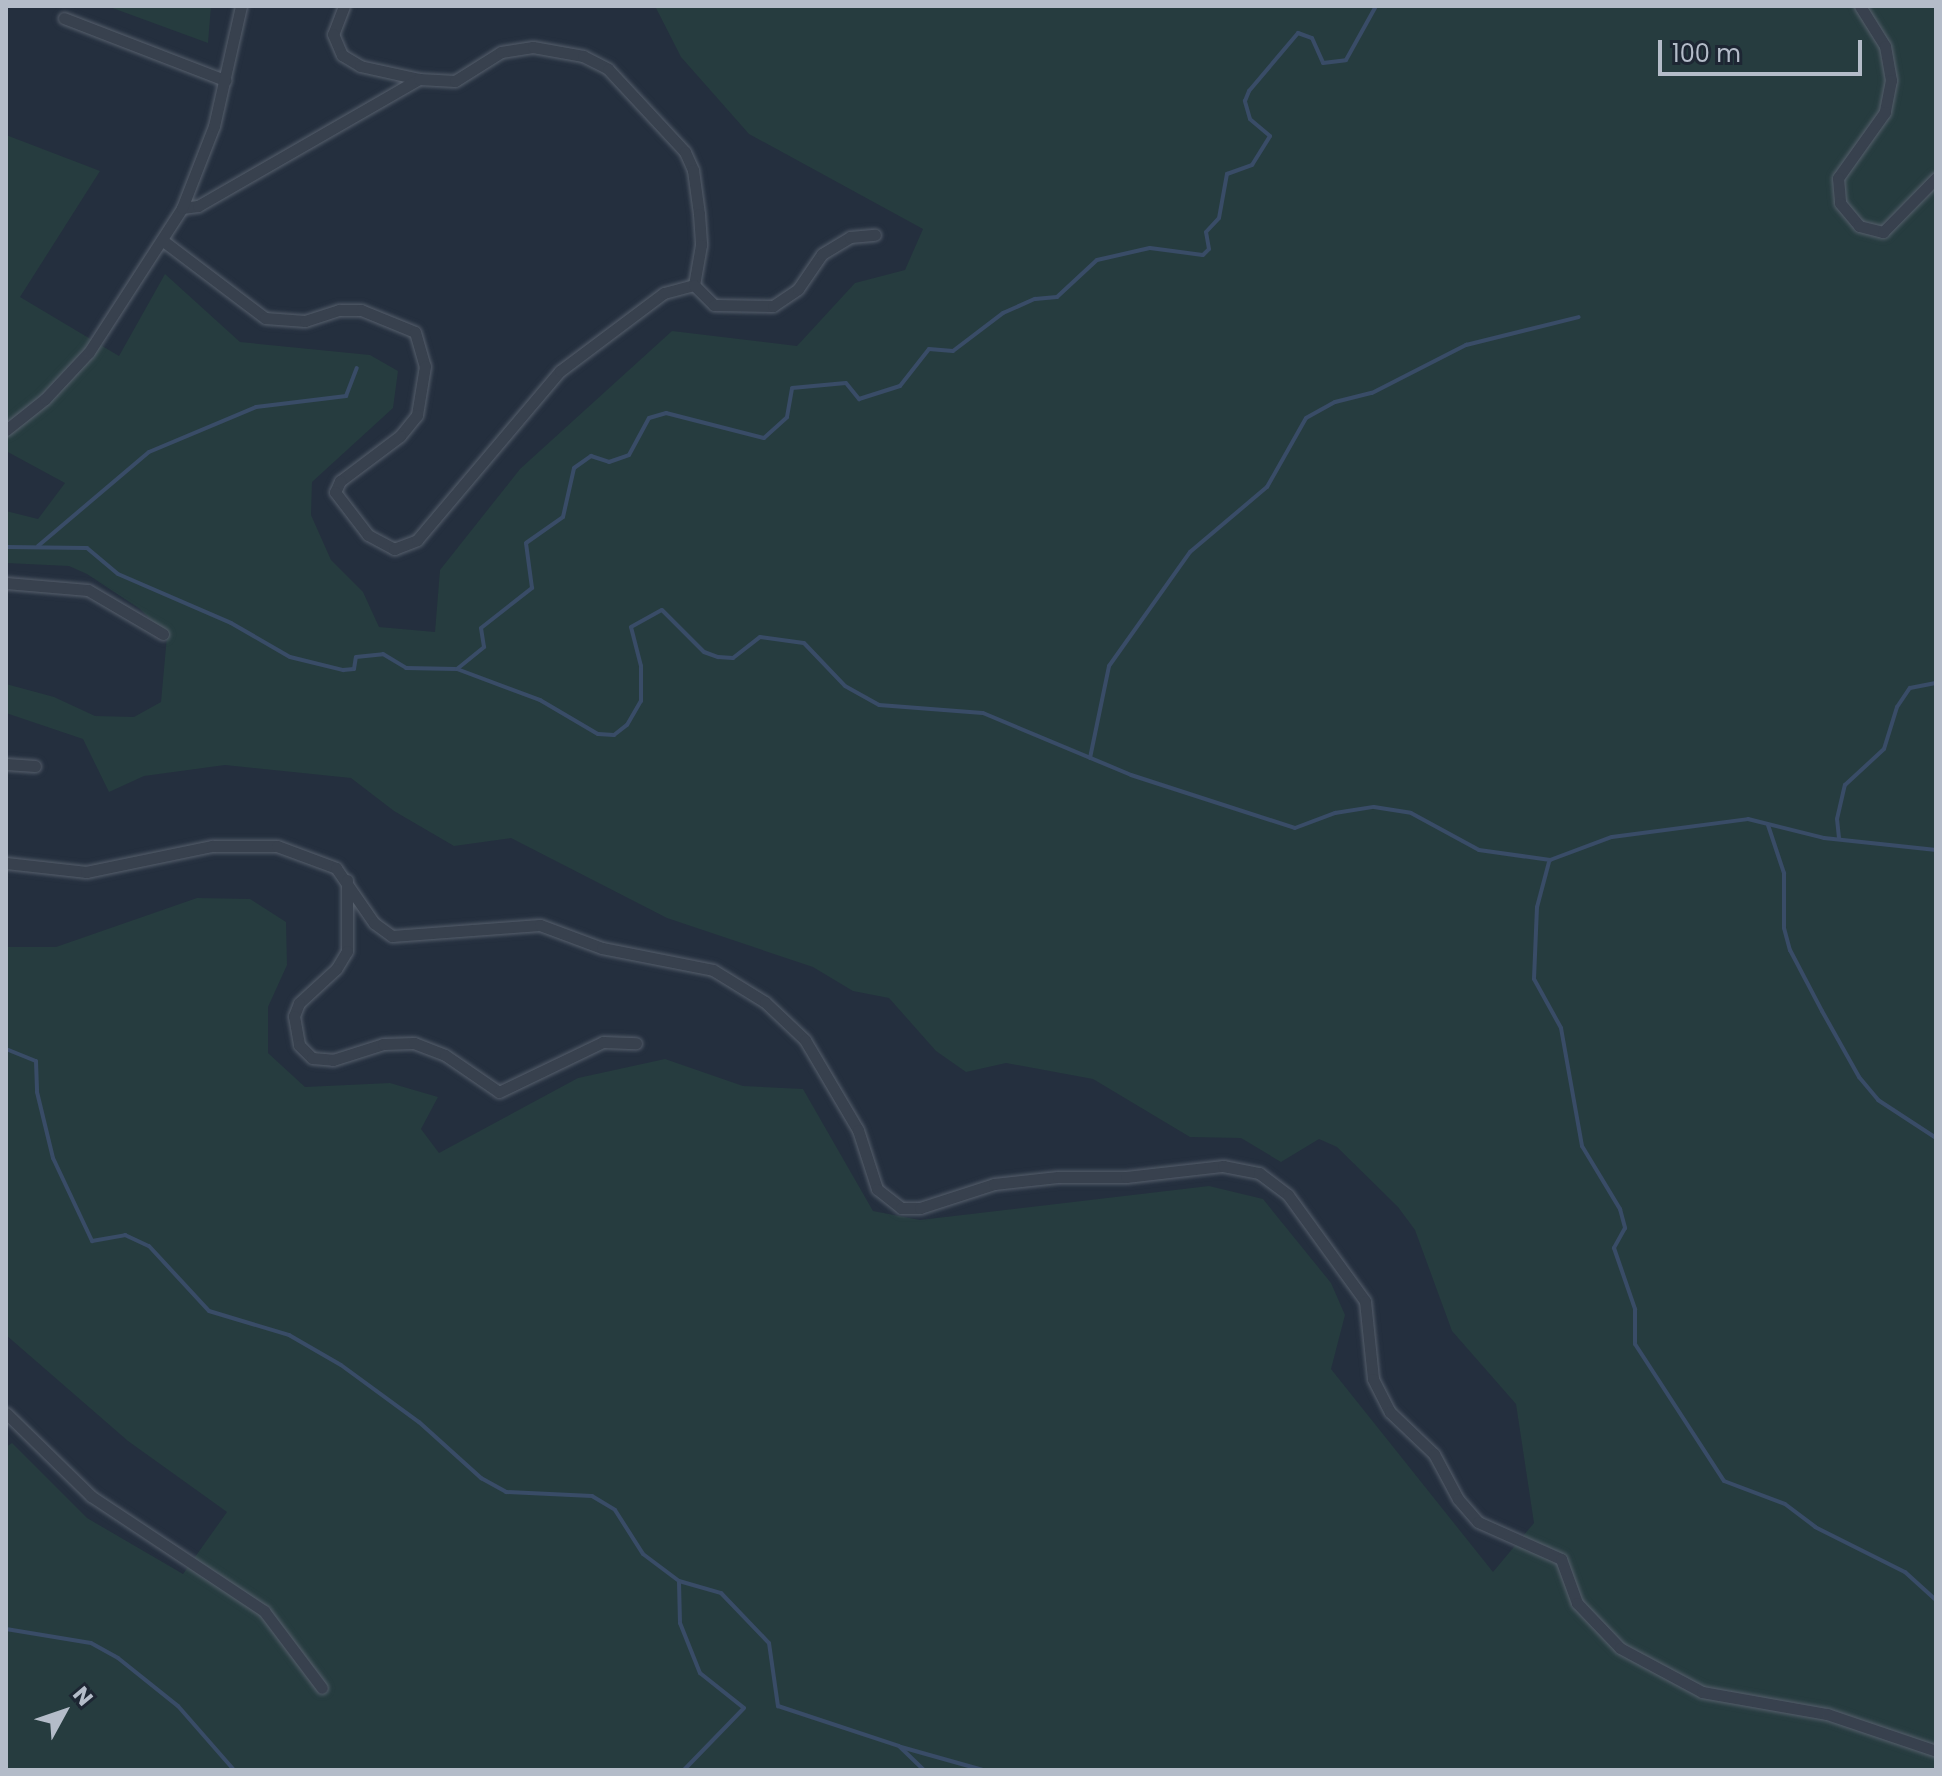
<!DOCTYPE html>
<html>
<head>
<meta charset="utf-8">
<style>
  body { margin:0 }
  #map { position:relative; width:1942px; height:1776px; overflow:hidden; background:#242f3e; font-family:Poppins,sans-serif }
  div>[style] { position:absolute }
  .green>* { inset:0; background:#263c3f }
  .stream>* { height:4px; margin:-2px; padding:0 2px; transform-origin:2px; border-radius:2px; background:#394c67 }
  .roads { filter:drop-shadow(0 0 2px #565f6c) drop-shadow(0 0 2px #565f6c) }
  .minor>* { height:11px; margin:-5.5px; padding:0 5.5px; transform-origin:5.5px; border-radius:5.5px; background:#38414e }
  span { translate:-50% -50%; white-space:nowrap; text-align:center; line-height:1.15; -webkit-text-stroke:6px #1d2633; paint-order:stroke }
  .frame { position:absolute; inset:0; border:8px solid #b4bcc9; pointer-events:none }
  .north { position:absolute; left:24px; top:1672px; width:80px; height:80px; -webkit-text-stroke:6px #1d2633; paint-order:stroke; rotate:50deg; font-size:22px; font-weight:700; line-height:32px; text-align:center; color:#b4bcc9 }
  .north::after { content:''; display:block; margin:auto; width:28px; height:36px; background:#b4bcc9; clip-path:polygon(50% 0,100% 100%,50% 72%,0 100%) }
  .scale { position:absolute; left:1658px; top:40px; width:204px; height:36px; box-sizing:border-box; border:4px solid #b4bcc9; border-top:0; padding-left:10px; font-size:24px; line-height:28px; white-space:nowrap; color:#b4bcc9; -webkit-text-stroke:6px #1d2633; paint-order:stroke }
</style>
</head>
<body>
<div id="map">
  <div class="green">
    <div style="clip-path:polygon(107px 6px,211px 6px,208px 43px)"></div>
    <div style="clip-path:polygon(655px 6px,1936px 6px,1936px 1770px,6px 1770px,6px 1447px,12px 1443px,87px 1518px,183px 1574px,227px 1512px,128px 1441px,6px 1335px,6px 947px,56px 947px,197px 898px,250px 899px,286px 922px,287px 965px,268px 1007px,268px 1053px,305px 1087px,390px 1083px,438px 1097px,421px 1129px,439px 1153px,578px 1078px,665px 1059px,743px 1086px,803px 1089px,873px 1211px,920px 1220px,1209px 1186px,1263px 1199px,1331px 1283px,1345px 1315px,1331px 1369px,1493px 1572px,1534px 1523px,1516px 1404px,1452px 1331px,1415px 1230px,1398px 1207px,1337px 1147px,1319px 1139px,1281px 1162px,1241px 1138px,1190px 1137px,1093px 1079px,1006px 1063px,966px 1072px,936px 1051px,889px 998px,853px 991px,813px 967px,667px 918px,511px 838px,454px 846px,394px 811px,351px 778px,225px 765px,144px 776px,109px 792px,83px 739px,6px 713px,6px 684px,54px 697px,95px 716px,134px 717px,161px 702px,167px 636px,140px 609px,87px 574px,69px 566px,6px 563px,6px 511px,38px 519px,65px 483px,6px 451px,6px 135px,100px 171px,20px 297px,119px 356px,165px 274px,240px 342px,370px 355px,398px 371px,393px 408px,312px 482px,311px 515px,331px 560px,363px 592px,379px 627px,435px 632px,440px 570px,520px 469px,672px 331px,797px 346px,855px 283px,905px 270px,923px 229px,749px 134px,681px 57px)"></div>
  </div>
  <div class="stream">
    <div style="left:38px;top:546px;width:145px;rotate:-40.3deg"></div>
    <div style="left:149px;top:452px;width:116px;rotate:-22.8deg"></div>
    <div style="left:256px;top:407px;width:91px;rotate:-7deg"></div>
    <div style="left:346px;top:396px;width:30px;rotate:-69deg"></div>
    <div style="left:6px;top:547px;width:81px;rotate:0.7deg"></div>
    <div style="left:87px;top:548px;width:40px;rotate:40deg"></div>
    <div style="left:118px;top:574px;width:123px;rotate:23.4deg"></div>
    <div style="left:231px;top:623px;width:68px;rotate:30deg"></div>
    <div style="left:290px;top:657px;width:55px;rotate:13.8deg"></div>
    <div style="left:343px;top:670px;width:11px;rotate:-5deg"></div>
    <div style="left:354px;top:669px;width:12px;rotate:-81deg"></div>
    <div style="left:356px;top:657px;width:27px;rotate:-6deg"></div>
    <div style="left:383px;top:654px;width:27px;rotate:31deg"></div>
    <div style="left:406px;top:668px;width:51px;rotate:1.1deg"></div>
    <div style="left:457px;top:669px;width:89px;rotate:20.5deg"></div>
    <div style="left:540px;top:700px;width:67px;rotate:30.4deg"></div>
    <div style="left:598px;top:734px;width:16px;rotate:4deg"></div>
    <div style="left:614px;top:735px;width:16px;rotate:-38deg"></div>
    <div style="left:627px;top:725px;width:28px;rotate:-60deg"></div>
    <div style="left:641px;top:701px;width:35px;rotate:-90deg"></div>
    <div style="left:641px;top:666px;width:40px;rotate:-104.4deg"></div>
    <div style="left:631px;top:627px;width:35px;rotate:-29deg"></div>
    <div style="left:662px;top:610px;width:59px;rotate:45deg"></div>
    <div style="left:704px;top:652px;width:15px;rotate:20deg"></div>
    <div style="left:718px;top:657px;width:15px;rotate:4deg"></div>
    <div style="left:733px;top:658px;width:34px;rotate:-38deg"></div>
    <div style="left:760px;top:637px;width:44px;rotate:7.8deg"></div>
    <div style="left:804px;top:643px;width:59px;rotate:46.4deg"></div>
    <div style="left:845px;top:686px;width:39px;rotate:29deg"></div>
    <div style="left:879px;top:705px;width:104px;rotate:4.4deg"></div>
    <div style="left:983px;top:713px;width:160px;rotate:22.7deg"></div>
    <div style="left:1131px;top:775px;width:172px;rotate:17.9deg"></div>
    <div style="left:1295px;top:828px;width:43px;rotate:-20.6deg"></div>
    <div style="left:1335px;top:813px;width:39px;rotate:-9deg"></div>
    <div style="left:1374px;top:807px;width:37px;rotate:9deg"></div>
    <div style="left:1411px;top:813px;width:77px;rotate:28.6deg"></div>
    <div style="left:1479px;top:850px;width:72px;rotate:8deg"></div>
    <div style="left:1550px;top:860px;width:66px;rotate:-20.4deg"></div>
    <div style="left:1612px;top:837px;width:137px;rotate:-7.5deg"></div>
    <div style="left:1748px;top:819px;width:78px;rotate:14deg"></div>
    <div style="left:1824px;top:838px;width:113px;rotate:6.1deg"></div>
    <div style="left:457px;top:669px;width:35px;rotate:-39deg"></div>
    <div style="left:484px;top:647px;width:19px;rotate:-99deg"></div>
    <div style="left:481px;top:628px;width:65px;rotate:-38.1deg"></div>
    <div style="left:532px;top:588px;width:45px;rotate:-97.6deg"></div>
    <div style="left:526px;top:543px;width:45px;rotate:-35.1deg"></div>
    <div style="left:563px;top:517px;width:50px;rotate:-77.3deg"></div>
    <div style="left:574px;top:468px;width:21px;rotate:-35deg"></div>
    <div style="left:591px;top:456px;width:19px;rotate:18deg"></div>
    <div style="left:609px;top:462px;width:21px;rotate:-19deg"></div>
    <div style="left:629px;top:455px;width:42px;rotate:-61.6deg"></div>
    <div style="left:649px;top:418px;width:18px;rotate:-16deg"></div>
    <div style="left:666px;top:413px;width:101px;rotate:14.3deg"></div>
    <div style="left:764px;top:438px;width:31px;rotate:-42deg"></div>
    <div style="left:787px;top:417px;width:29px;rotate:-80deg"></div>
    <div style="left:792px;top:388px;width:54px;rotate:-5.3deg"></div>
    <div style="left:846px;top:383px;width:21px;rotate:51deg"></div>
    <div style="left:859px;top:399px;width:43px;rotate:-17.6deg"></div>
    <div style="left:900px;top:386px;width:47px;rotate:-51.9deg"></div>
    <div style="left:929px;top:349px;width:24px;rotate:5deg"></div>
    <div style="left:953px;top:351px;width:63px;rotate:-37.2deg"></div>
    <div style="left:1003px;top:313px;width:35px;rotate:-24deg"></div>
    <div style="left:1035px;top:299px;width:22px;rotate:-5deg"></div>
    <div style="left:1057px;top:297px;width:54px;rotate:-42.8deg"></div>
    <div style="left:1097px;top:260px;width:54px;rotate:-12.8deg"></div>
    <div style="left:1150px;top:248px;width:53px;rotate:7.5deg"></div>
    <div style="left:1203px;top:255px;width:8px;rotate:-45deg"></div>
    <div style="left:1209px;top:249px;width:17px;rotate:-100deg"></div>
    <div style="left:1206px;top:232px;width:19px;rotate:-47deg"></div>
    <div style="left:1219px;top:218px;width:45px;rotate:-79.7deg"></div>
    <div style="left:1227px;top:174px;width:27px;rotate:-20deg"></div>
    <div style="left:1252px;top:165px;width:34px;rotate:-58deg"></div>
    <div style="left:1270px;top:136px;width:26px;rotate:-140deg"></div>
    <div style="left:1250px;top:119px;width:19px;rotate:-106deg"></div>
    <div style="left:1245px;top:101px;width:11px;rotate:-68deg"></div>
    <div style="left:1249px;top:91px;width:76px;rotate:-49.8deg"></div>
    <div style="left:1298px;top:33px;width:15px;rotate:20deg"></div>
    <div style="left:1312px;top:38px;width:27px;rotate:66deg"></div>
    <div style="left:1323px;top:63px;width:23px;rotate:-7deg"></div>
    <div style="left:1346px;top:60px;width:62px;rotate:-60.9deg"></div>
    <div style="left:1090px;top:758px;width:94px;rotate:-78.3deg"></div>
    <div style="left:1109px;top:666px;width:140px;rotate:-54.6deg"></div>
    <div style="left:1190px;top:552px;width:101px;rotate:-40.2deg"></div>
    <div style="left:1267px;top:487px;width:79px;rotate:-60.5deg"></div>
    <div style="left:1306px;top:418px;width:33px;rotate:-29deg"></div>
    <div style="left:1335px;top:402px;width:38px;rotate:-14deg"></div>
    <div style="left:1372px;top:393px;width:106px;rotate:-27.1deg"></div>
    <div style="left:1466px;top:345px;width:116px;rotate:-13.9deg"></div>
    <div style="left:1768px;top:825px;width:51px;rotate:71.6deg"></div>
    <div style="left:1784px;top:873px;width:55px;rotate:90deg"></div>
    <div style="left:1784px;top:928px;width:23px;rotate:75deg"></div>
    <div style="left:1790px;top:950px;width:69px;rotate:62.3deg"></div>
    <div style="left:1822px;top:1011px;width:76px;rotate:60.7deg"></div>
    <div style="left:1859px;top:1077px;width:30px;rotate:50deg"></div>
    <div style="left:1878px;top:1100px;width:69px;rotate:33.2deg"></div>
    <div style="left:1839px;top:838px;width:19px;rotate:-96deg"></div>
    <div style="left:1837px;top:819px;width:35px;rotate:-77deg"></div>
    <div style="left:1845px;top:785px;width:53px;rotate:-42.7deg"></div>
    <div style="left:1884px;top:749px;width:44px;rotate:-72.8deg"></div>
    <div style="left:1897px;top:707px;width:23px;rotate:-56deg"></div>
    <div style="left:1910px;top:688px;width:26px;rotate:-11deg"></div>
    <div style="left:1549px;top:862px;width:47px;rotate:104.9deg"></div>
    <div style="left:1537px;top:907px;width:72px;rotate:92.4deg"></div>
    <div style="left:1534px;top:979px;width:56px;rotate:61.1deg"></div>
    <div style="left:1561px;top:1028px;width:120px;rotate:79.9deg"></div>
    <div style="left:1582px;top:1146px;width:74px;rotate:58.9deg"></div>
    <div style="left:1620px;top:1209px;width:20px;rotate:75deg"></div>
    <div style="left:1625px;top:1228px;width:23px;rotate:119deg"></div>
    <div style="left:1614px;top:1248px;width:65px;rotate:71deg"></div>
    <div style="left:1635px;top:1309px;width:35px;rotate:90deg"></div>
    <div style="left:1635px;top:1344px;width:163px;rotate:57deg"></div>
    <div style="left:1724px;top:1481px;width:65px;rotate:20.7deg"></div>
    <div style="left:1785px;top:1504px;width:38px;rotate:37deg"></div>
    <div style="left:1815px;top:1527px;width:101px;rotate:26.6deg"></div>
    <div style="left:1905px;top:1572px;width:42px;rotate:42.1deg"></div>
    <div style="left:6px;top:1049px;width:32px;rotate:22deg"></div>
    <div style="left:36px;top:1061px;width:31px;rotate:88deg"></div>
    <div style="left:37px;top:1092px;width:68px;rotate:76.4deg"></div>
    <div style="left:53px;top:1158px;width:92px;rotate:64.8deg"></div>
    <div style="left:92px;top:1241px;width:34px;rotate:-10deg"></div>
    <div style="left:125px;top:1235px;width:26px;rotate:25deg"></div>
    <div style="left:149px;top:1246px;width:88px;rotate:47.3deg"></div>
    <div style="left:209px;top:1311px;width:84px;rotate:16.7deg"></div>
    <div style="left:289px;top:1335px;width:60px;rotate:30deg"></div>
    <div style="left:341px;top:1365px;width:97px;rotate:36.2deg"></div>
    <div style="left:419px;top:1422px;width:84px;rotate:42.1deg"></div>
    <div style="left:481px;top:1478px;width:29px;rotate:29deg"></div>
    <div style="left:506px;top:1492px;width:86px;rotate:2.7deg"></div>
    <div style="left:592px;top:1496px;width:27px;rotate:31deg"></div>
    <div style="left:615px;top:1510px;width:52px;rotate:57.5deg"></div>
    <div style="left:643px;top:1554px;width:45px;rotate:36.9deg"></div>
    <div style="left:679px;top:1581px;width:44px;rotate:15.9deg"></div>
    <div style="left:721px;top:1593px;width:69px;rotate:46.2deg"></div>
    <div style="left:769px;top:1643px;width:64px;rotate:81.9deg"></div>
    <div style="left:778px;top:1706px;width:127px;rotate:18.3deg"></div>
    <div style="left:899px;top:1746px;width:35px;rotate:44deg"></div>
    <div style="left:679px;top:1582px;width:41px;rotate:88.6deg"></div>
    <div style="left:680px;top:1623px;width:54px;rotate:68.2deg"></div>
    <div style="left:700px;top:1673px;width:56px;rotate:38.5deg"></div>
    <div style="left:744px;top:1708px;width:86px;rotate:134.1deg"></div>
    <div style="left:6px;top:1629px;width:86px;rotate:9.4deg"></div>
    <div style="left:91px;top:1643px;width:31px;rotate:29deg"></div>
    <div style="left:118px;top:1658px;width:77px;rotate:38.7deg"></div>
    <div style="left:178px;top:1706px;width:85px;rotate:48.8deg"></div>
    <div style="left:901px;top:1747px;width:85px;rotate:15.7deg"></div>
  </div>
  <div class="roads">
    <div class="minor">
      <div style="left:344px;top:6px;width:30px;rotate:111deg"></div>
      <div style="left:333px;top:34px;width:23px;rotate:67deg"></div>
      <div style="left:342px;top:55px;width:21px;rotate:31deg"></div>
      <div style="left:360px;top:66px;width:60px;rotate:12.4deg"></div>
      <div style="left:1860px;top:6px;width:47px;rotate:58deg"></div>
      <div style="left:1885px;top:46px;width:35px;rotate:80deg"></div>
      <div style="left:1891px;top:80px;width:33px;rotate:101deg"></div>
      <div style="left:1885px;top:112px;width:81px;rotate:125.5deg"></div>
      <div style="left:1838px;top:178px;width:25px;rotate:85deg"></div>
      <div style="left:1840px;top:203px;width:30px;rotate:50deg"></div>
      <div style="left:1859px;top:226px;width:25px;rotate:14deg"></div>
      <div style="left:1883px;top:232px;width:76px;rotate:-45.5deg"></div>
      <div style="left:64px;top:18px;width:173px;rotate:21.1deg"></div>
      <div style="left:182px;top:208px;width:16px;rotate:-7deg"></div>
      <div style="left:198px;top:206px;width:255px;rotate:-29.9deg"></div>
      <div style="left:419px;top:79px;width:36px;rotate:3deg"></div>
      <div style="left:455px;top:81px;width:54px;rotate:-32.2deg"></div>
      <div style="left:501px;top:52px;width:32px;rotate:-9deg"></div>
      <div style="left:533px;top:47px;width:51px;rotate:10.2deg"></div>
      <div style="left:583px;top:56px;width:28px;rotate:27deg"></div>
      <div style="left:608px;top:69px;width:113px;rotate:47.1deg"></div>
      <div style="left:685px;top:152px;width:20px;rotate:66deg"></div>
      <div style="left:693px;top:170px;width:44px;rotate:82.2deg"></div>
      <div style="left:699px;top:214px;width:31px;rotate:86deg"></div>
      <div style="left:701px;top:245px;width:41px;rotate:99.9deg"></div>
      <div style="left:162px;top:240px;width:129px;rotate:37.1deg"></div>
      <div style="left:265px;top:318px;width:40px;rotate:4.3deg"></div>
      <div style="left:305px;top:321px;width:36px;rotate:-18deg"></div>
      <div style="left:339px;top:310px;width:22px"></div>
      <div style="left:361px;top:310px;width:58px;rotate:22.2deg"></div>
      <div style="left:415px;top:332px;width:35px;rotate:74deg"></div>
      <div style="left:425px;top:366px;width:50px;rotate:99.3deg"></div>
      <div style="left:417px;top:415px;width:27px;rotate:129deg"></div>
      <div style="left:400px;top:436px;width:75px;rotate:143.1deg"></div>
      <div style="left:340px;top:481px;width:12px;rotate:114deg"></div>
      <div style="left:335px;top:492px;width:54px;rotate:52.5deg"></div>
      <div style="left:368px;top:535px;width:30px;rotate:28deg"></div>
      <div style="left:394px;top:549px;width:25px;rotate:-21deg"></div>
      <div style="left:417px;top:540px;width:221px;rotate:-49.8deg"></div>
      <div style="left:560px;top:371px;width:130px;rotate:-36.9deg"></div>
      <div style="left:664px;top:293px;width:31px;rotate:-15deg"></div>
      <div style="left:694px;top:285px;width:28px;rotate:45deg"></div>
      <div style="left:714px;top:305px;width:59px;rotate:1deg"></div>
      <div style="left:773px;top:306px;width:30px;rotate:-34deg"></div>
      <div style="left:798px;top:289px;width:42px;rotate:-55.6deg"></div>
      <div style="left:822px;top:254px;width:33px;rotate:-31deg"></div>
      <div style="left:850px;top:237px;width:25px;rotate:-5deg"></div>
      <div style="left:6px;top:430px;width:50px;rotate:-38.5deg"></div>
      <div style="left:45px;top:399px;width:64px;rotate:-46.9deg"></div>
      <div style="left:89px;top:352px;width:171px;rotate:-57.1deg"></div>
      <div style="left:182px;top:208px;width:88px;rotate:-68.7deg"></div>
      <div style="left:214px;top:126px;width:123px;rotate:-77.3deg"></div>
      <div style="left:6px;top:583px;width:82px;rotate:4.9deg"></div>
      <div style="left:88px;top:590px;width:87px;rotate:30.4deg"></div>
      <div style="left:6px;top:764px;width:29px;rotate:4deg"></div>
      <div style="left:6px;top:863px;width:81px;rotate:6.4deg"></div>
      <div style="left:86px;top:872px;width:129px;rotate:-11.7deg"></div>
      <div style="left:212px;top:846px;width:65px"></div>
      <div style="left:277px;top:846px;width:63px;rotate:20.4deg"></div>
      <div style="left:336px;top:868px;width:67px;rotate:55.4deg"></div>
      <div style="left:374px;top:923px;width:22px;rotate:36deg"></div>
      <div style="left:392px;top:936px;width:148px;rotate:-4.3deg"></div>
      <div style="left:540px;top:925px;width:66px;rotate:20.4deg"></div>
      <div style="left:602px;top:948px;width:113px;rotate:11.2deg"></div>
      <div style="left:713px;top:970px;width:61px;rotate:31.6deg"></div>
      <div style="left:765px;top:1002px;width:55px;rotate:43.5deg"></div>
      <div style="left:805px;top:1040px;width:104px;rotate:59.5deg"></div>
      <div style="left:858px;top:1130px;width:62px;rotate:72.1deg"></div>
      <div style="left:877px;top:1189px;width:31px;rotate:38deg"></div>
      <div style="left:901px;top:1208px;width:19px"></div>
      <div style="left:920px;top:1208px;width:78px;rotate:-18deg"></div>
      <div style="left:994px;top:1184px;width:64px;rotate:-6.2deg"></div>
      <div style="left:1058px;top:1177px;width:68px"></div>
      <div style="left:1126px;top:1177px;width:98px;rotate:-6.5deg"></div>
      <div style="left:1223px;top:1166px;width:37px;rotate:11deg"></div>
      <div style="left:1259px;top:1173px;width:36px;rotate:37deg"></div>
      <div style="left:1288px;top:1195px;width:131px;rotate:54deg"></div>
      <div style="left:1365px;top:1301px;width:78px;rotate:84.1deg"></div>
      <div style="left:1373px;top:1379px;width:37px;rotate:63deg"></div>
      <div style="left:1390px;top:1412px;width:61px;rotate:43.7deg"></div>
      <div style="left:1434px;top:1454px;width:51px;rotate:61.9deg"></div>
      <div style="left:1458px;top:1499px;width:30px;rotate:49deg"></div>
      <div style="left:1478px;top:1522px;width:91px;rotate:24deg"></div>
      <div style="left:1561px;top:1559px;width:47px;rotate:70deg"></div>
      <div style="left:1577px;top:1603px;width:62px;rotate:46.3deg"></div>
      <div style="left:1620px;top:1648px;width:93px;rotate:28.2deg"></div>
      <div style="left:1702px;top:1692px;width:127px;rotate:10deg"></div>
      <div style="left:1827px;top:1714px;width:115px;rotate:18.7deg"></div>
      <div style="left:347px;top:880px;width:71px;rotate:90deg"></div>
      <div style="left:347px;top:951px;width:21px;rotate:121deg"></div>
      <div style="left:336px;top:969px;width:50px;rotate:137.4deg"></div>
      <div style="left:299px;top:1003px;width:14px;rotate:111deg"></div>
      <div style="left:294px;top:1016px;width:29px;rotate:80deg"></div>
      <div style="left:299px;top:1045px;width:18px;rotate:45deg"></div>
      <div style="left:312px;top:1058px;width:21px;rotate:5deg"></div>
      <div style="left:333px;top:1060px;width:52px;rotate:-17.7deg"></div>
      <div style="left:383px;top:1044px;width:31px;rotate:-2deg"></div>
      <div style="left:414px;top:1043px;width:33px;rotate:21deg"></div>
      <div style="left:445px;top:1055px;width:65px;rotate:34.4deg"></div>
      <div style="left:499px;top:1092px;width:115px;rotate:-25.7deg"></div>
      <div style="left:603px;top:1042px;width:33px;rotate:2deg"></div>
      <div style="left:6px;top:1413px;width:119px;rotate:44.3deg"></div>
      <div style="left:91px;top:1496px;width:208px;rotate:33.6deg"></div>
      <div style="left:264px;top:1611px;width:96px;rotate:53deg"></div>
    </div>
  </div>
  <div class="frame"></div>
  <div class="north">N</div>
  <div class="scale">100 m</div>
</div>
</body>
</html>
